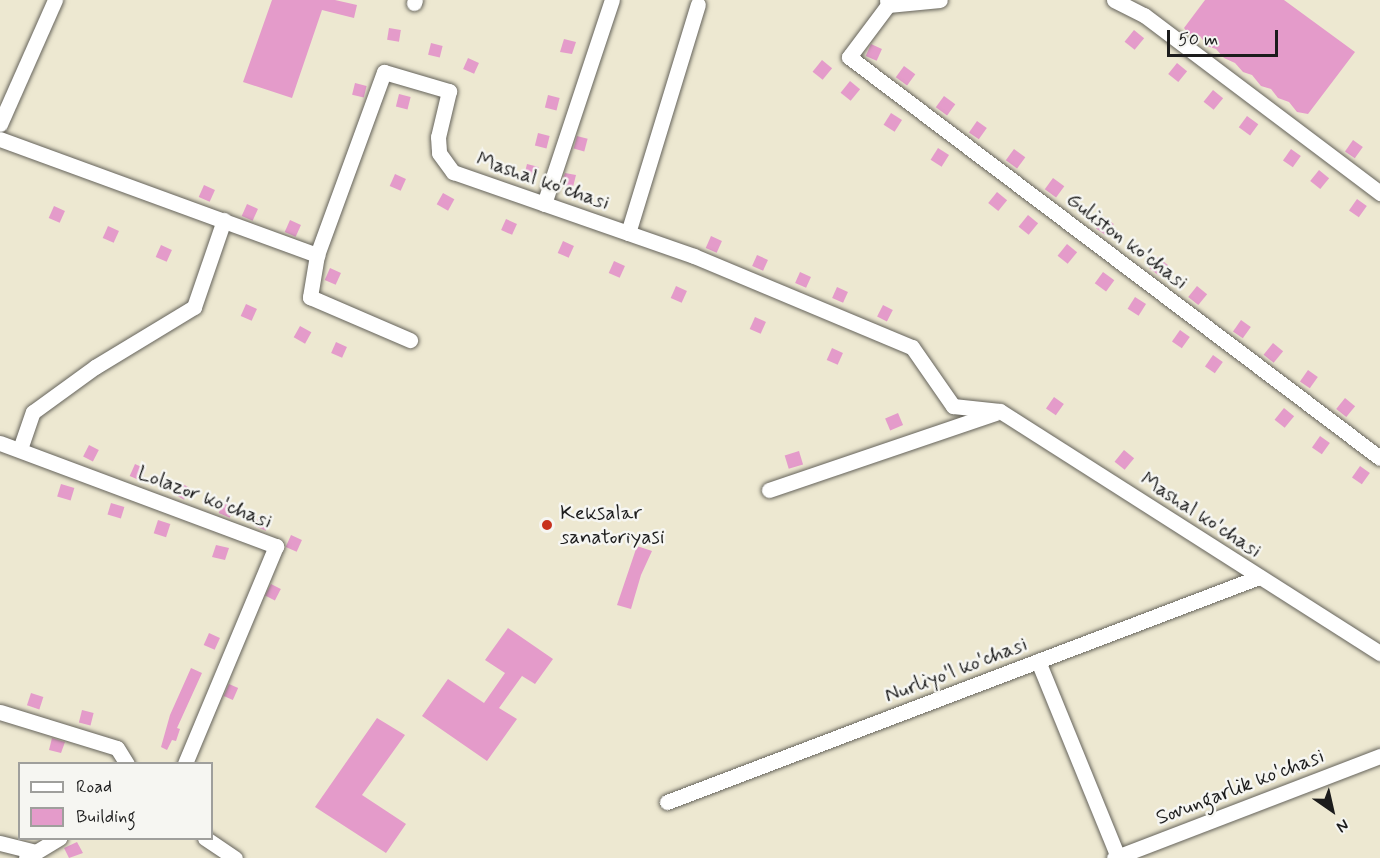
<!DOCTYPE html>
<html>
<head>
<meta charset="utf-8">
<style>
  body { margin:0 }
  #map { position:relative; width:1380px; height:858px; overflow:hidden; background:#ede8d1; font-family:Mynerve,sans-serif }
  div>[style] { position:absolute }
  .building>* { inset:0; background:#e49bca; transform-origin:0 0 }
  .roads { filter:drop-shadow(0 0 2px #65635b) drop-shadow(0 0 2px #65635b) }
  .minor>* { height:15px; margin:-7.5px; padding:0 7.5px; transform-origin:7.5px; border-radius:7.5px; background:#fff }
  .dots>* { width:16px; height:16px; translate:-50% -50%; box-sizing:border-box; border:3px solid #f6f6f2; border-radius:50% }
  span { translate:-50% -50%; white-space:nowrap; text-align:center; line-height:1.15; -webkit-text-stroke:5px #f6f6f2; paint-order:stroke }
  .street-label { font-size:21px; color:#1c1c1c }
  .poi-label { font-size:21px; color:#1c1c1c }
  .left { translate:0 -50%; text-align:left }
  .legend { position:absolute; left:18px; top:762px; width:195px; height:78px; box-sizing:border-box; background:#f6f6f2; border:2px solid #9f9f9c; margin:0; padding:8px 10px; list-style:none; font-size:18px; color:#1c1c1c }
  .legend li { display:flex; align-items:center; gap:12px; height:30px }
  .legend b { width:30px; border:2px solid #9f9f9c }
  .north { position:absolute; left:1302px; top:780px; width:60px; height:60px; -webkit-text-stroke:4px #f6f6f2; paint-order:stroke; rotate:146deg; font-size:16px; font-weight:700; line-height:24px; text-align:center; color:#1c1c1c }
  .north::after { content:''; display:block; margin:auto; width:21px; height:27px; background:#1c1c1c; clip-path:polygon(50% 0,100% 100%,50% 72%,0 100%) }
  .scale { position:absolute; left:1167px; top:30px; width:111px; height:27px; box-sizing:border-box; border:3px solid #1c1c1c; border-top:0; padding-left:8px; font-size:18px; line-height:21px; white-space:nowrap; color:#1c1c1c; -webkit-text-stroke:4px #f6f6f2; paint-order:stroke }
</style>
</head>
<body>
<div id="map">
  <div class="building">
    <div style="clip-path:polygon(272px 0,335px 0,357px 5px,354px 18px,322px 10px,292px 98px,243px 82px)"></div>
    <div style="clip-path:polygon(1205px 0,1284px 0,1355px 52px,1308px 114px,1297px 112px,1289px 102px,1278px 98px,1271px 89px,1261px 86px,1252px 75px,1243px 72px,1235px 63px,1224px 58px,1216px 49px,1207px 46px,1200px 36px,1189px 34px,1184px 28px)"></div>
    <div style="left:389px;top:28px;width:12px;height:12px;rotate:9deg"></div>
    <div style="left:1134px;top:30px;width:13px;height:15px;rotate:39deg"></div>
    <div style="clip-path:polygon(564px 39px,576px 42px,572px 54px,560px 52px)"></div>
    <div style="left:431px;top:43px;width:12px;height:12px;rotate:14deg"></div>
    <div style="left:871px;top:44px;width:12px;height:13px;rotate:24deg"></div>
    <div style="left:468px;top:58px;width:12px;height:12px;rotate:24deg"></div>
    <div style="left:822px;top:60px;width:13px;height:15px;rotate:39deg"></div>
    <div style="left:1177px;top:63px;width:13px;height:14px;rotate:39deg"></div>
    <div style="left:904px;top:66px;width:14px;height:14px;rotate:36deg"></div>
    <div style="left:850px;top:81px;width:13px;height:15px;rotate:39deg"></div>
    <div style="left:355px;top:83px;width:12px;height:12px;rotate:14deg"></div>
    <div style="left:1213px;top:90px;width:13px;height:15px;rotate:39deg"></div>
    <div style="left:399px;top:94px;width:12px;height:13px;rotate:14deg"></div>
    <div style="left:548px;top:95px;width:12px;height:13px;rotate:14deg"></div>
    <div style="left:944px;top:96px;width:14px;height:14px;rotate:36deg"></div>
    <div style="left:891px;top:113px;width:13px;height:14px;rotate:32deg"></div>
    <div style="left:1247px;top:116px;width:14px;height:14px;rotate:36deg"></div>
    <div style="left:977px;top:121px;width:12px;height:14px;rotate:35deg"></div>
    <div style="left:538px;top:133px;width:12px;height:13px;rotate:14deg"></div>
    <div style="left:577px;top:136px;width:11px;height:13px;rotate:15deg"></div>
    <div style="left:1353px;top:140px;width:12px;height:14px;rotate:35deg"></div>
    <div style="left:938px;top:148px;width:13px;height:14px;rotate:32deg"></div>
    <div style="left:1014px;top:149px;width:14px;height:14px;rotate:36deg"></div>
    <div style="left:1291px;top:149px;width:12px;height:14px;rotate:35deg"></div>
    <div style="left:527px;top:164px;width:12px;height:13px;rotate:14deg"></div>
    <div style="left:1319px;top:170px;width:13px;height:14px;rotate:39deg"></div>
    <div style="clip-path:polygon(565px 173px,576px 175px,573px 187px,561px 185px)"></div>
    <div style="left:395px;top:174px;width:12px;height:13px;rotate:24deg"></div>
    <div style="left:1053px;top:178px;width:14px;height:14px;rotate:36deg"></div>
    <div style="left:204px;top:185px;width:12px;height:13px;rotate:24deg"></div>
    <div style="left:997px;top:192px;width:13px;height:14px;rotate:39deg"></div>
    <div style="left:443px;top:193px;width:13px;height:13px;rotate:29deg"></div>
    <div style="left:1357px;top:199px;width:12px;height:14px;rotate:35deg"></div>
    <div style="left:247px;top:204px;width:12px;height:13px;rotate:24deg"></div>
    <div style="left:54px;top:206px;width:12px;height:13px;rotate:24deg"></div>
    <div style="left:1028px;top:215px;width:13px;height:15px;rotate:39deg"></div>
    <div style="left:1104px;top:217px;width:12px;height:14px;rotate:35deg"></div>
    <div style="left:506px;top:219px;width:12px;height:12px;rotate:24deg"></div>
    <div style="left:290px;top:220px;width:12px;height:13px;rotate:24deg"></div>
    <div style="left:108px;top:226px;width:12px;height:13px;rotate:24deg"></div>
    <div style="left:711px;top:236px;width:12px;height:13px;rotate:24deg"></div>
    <div style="left:563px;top:241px;width:12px;height:13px;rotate:24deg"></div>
    <div style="left:1067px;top:244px;width:13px;height:15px;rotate:39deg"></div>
    <div style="left:161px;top:245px;width:12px;height:13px;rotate:24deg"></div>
    <div style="left:757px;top:255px;width:12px;height:12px;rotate:24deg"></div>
    <div style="left:1158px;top:257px;width:13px;height:14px;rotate:39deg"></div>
    <div style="left:614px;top:261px;width:12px;height:13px;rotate:24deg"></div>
    <div style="left:330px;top:268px;width:12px;height:13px;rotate:24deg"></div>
    <div style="left:800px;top:272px;width:12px;height:12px;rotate:24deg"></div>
    <div style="left:1103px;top:272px;width:14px;height:14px;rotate:36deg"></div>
    <div style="left:676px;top:286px;width:12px;height:13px;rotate:24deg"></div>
    <div style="left:1197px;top:286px;width:13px;height:14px;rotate:39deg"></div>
    <div style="left:837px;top:287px;width:12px;height:12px;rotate:24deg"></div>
    <div style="left:1135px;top:297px;width:13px;height:14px;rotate:32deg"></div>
    <div style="left:246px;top:304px;width:12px;height:13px;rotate:24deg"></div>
    <div style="left:883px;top:305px;width:11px;height:13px;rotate:27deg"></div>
    <div style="left:755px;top:317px;width:12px;height:13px;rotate:24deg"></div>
    <div style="left:1241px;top:320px;width:12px;height:14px;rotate:35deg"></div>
    <div style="left:300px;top:326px;width:13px;height:13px;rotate:29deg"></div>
    <div style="left:1180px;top:330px;width:12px;height:14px;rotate:35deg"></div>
    <div style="left:336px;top:342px;width:12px;height:12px;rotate:24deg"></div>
    <div style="left:1273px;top:343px;width:13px;height:15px;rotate:39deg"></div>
    <div style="left:832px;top:348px;width:12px;height:13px;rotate:24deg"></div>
    <div style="left:1213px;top:355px;width:12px;height:14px;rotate:35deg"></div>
    <div style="left:1308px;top:370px;width:12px;height:14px;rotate:35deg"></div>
    <div style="left:1054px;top:397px;width:12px;height:14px;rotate:35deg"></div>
    <div style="left:1345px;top:398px;width:13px;height:14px;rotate:39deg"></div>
    <div style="left:1284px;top:408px;width:13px;height:15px;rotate:39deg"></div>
    <div style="left:898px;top:413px;width:13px;height:14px;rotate:67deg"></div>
    <div style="left:1320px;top:436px;width:12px;height:14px;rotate:35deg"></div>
    <div style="left:89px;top:445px;width:11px;height:13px;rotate:27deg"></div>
    <div style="left:1124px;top:450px;width:13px;height:15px;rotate:39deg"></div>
    <div style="left:799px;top:451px;width:14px;height:15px;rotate:73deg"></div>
    <div style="left:135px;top:464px;width:12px;height:13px;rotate:24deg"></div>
    <div style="left:1360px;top:466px;width:12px;height:14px;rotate:35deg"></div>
    <div style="left:179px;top:482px;width:13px;height:13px;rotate:29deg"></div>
    <div style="left:61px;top:484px;width:14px;height:13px;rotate:17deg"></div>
    <div style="left:224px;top:501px;width:12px;height:13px;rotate:24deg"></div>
    <div style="left:111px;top:503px;width:14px;height:12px;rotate:17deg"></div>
    <div style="left:260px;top:514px;width:12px;height:13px;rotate:24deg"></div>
    <div style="left:158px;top:520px;width:13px;height:14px;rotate:18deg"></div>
    <div style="left:291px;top:535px;width:12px;height:13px;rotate:24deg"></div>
    <div style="clip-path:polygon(216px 545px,229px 548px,225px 560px,212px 557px)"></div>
    <div style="clip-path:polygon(637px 546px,652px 551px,641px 575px,631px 609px,617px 605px)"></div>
    <div style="left:271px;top:584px;width:11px;height:13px;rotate:27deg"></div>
    <div style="clip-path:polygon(508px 628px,553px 659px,535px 684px,522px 676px,499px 708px,517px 719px,487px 761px,422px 716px,448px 679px,484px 703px,505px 673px,485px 660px)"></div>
    <div style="left:209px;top:633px;width:12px;height:13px;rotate:24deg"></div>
    <div style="clip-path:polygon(191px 668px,202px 673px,177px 728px,180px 729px,176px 741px,172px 740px,167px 750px,161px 747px,170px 715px)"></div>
    <div style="left:229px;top:684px;width:10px;height:13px;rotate:24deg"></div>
    <div style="left:31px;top:693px;width:13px;height:13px;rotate:18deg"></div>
    <div style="left:82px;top:710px;width:12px;height:13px;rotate:14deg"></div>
    <div style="clip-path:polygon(377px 718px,405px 735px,362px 795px,406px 824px,386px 853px,315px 807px)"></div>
    <div style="clip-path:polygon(52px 738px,65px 742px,61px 753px,49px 750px)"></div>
    <div style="clip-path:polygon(77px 842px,83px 853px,69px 858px,64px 848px)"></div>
  </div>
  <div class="roads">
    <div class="minor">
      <div style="left:887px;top:0;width:5px;rotate:79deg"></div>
      <div style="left:888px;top:5px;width:65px;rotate:126.9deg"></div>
      <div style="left:849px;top:57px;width:665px;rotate:37.06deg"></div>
      <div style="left:1114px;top:0;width:34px;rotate:27deg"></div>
      <div style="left:1144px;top:15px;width:296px;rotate:37deg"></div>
      <div style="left:414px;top:3px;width:3px;rotate:-72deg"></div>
      <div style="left:888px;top:5px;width:52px;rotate:-5.5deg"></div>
      <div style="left:0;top:124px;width:136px;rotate:-66.1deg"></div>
      <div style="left:0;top:139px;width:338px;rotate:20.1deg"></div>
      <div style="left:317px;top:255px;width:195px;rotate:-69.9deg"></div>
      <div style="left:384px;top:72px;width:68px;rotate:16.3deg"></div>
      <div style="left:449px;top:91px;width:47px;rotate:103.4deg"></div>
      <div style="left:438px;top:137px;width:16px;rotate:86deg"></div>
      <div style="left:439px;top:153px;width:24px;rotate:54deg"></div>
      <div style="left:453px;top:172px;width:255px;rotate:19.2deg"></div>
      <div style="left:694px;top:256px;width:236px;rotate:22.7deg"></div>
      <div style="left:912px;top:347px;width:72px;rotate:55.2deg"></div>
      <div style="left:953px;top:406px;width:47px;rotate:6.1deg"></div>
      <div style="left:1000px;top:411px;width:451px;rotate:32.5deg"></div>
      <div style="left:544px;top:204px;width:215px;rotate:-71.6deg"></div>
      <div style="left:628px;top:233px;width:239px;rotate:-73deg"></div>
      <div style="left:317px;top:255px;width:43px;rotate:99.5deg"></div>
      <div style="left:310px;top:297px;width:109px;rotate:23.3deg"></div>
      <div style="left:0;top:443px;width:295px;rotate:20.5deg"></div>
      <div style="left:276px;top:546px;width:236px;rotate:112.7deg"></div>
      <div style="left:20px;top:449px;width:39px;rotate:-71deg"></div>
      <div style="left:33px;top:412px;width:77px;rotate:-36deg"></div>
      <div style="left:95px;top:367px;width:116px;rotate:-31.2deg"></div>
      <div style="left:194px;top:307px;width:92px;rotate:-71deg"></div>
      <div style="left:769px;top:490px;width:239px;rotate:-18.8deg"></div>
      <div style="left:1038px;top:661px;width:212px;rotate:67.8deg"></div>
      <div style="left:0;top:712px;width:122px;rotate:17.1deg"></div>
      <div style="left:117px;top:748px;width:19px;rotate:58deg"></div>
      <div style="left:667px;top:802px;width:633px;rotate:-20.81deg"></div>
      <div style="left:205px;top:838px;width:36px;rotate:34deg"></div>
      <div style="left:0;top:843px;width:37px;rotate:14deg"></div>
      <div style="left:26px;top:858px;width:39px;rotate:-31deg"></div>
      <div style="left:1114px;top:858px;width:285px;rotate:-21deg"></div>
    </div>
  </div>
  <div class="dots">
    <div style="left:547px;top:525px;background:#c8321e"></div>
  </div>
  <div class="street-label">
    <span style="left:543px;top:181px;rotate:19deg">Mashal ko'chasi</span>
    <span style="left:1127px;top:241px;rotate:37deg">Guliston ko'chasi</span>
    <span style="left:205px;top:497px;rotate:21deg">Lolazor ko'chasi</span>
    <span style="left:1201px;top:515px;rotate:33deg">Mashal ko'chasi</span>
    <span style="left:956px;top:670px;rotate:-21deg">Nurliyo'l ko'chasi</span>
    <span style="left:1240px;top:787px;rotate:-21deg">Sovungarlik ko'chasi</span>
  </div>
  <div class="poi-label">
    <span class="left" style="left:560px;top:525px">Keksalar<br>sanatoriyasi</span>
  </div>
  <ul class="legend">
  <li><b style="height:8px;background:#fff"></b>Road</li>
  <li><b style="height:16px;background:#e49bca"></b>Building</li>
  </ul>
  <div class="north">N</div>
  <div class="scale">50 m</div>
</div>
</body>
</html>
